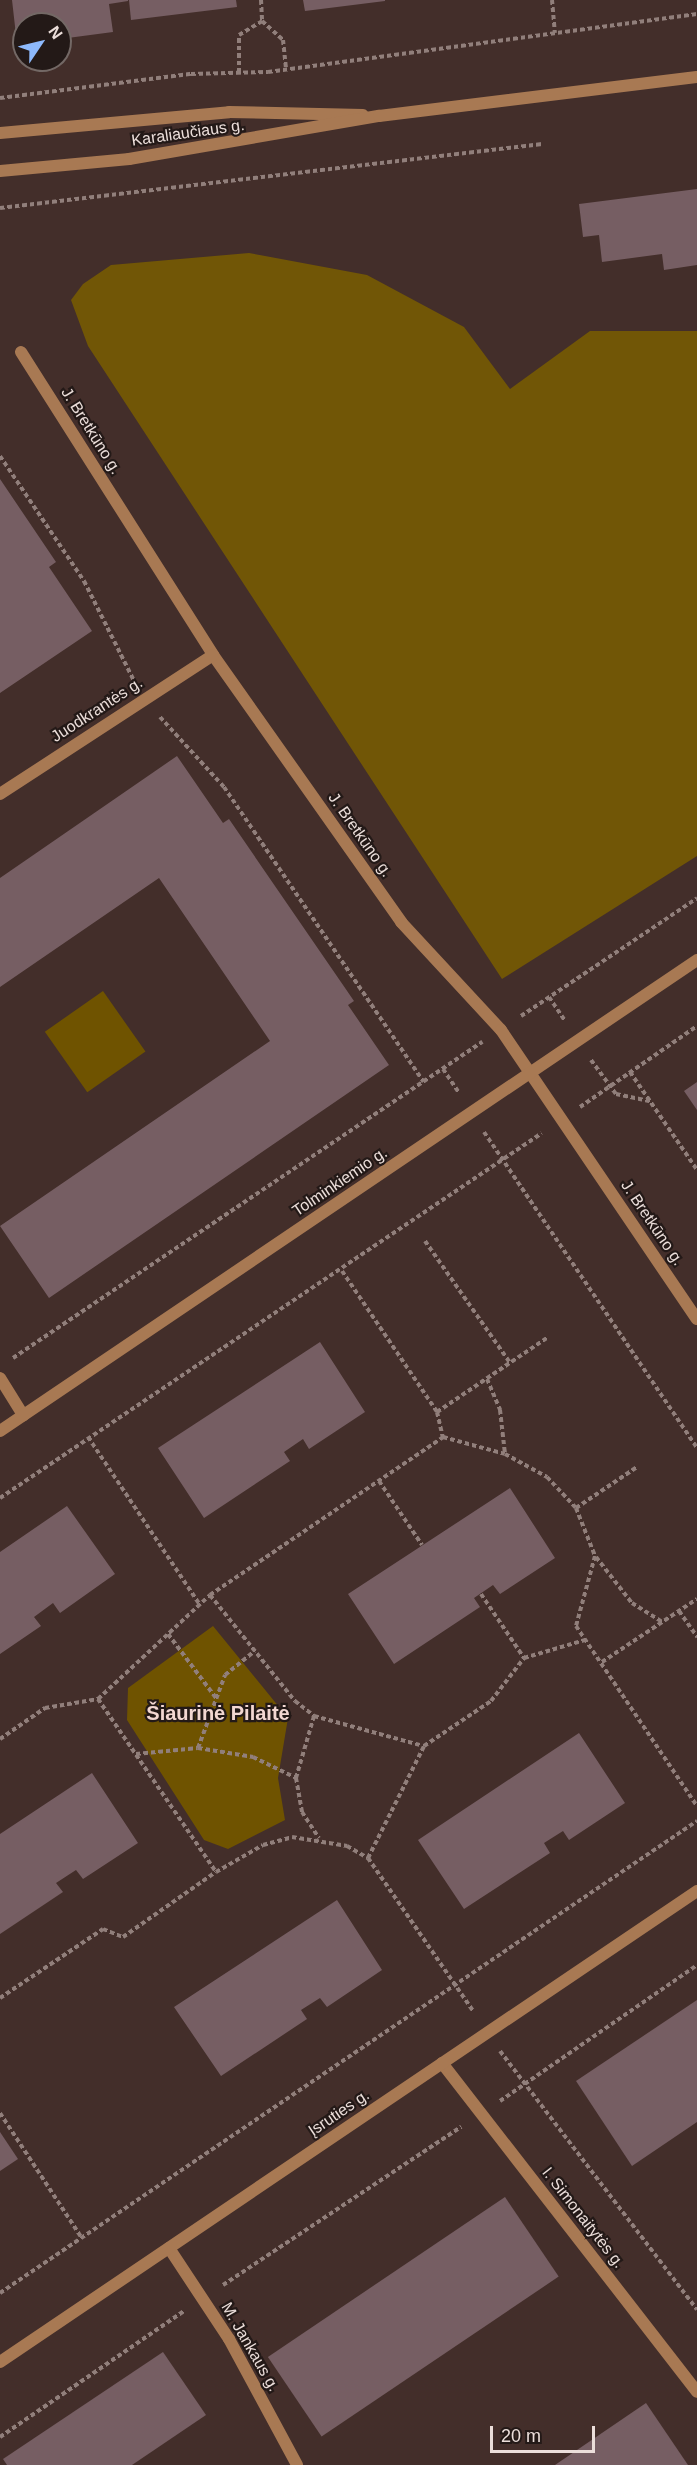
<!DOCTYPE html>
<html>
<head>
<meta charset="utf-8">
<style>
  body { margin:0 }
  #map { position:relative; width:697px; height:2465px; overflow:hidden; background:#432e2a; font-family:Arial,sans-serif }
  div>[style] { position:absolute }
  .green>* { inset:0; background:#6f5300; transform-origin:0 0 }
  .forest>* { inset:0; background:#715606 }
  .building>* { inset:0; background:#765e63; transform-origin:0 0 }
  .path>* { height:4px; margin-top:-2px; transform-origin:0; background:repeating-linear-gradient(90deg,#917f7b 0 4.5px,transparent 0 7.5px) }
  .minor>* { height:12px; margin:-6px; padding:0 6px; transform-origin:6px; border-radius:6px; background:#a87953 }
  span { translate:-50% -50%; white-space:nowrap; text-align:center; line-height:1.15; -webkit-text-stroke:4.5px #231917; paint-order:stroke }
  .street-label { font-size:16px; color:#ebdeda }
  .quarter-label { font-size:20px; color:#f2d7d1; font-weight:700 }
  .north { position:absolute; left:12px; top:12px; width:60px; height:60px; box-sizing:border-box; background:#231917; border:2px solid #736865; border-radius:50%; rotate:55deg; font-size:16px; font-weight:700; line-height:24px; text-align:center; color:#ebdeda }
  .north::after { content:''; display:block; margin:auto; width:21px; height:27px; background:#8db9fc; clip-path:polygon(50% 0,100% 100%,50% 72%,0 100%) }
  .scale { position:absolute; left:490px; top:2426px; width:105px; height:27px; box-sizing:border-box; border:3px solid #ebdeda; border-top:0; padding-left:8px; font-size:18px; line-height:21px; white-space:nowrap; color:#ebdeda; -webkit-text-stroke:4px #231917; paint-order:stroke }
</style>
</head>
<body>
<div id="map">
  <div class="green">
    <div style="left:103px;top:991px;width:74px;height:71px;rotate:55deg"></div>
    <div style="clip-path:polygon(213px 1626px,288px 1718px,278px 1778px,285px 1820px,228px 1849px,204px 1840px,127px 1720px,128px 1688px)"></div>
  </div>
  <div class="forest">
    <div style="clip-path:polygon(249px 253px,367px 275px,464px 327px,510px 389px,590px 331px,697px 331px,697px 856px,502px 979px,88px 346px,71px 300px,83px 284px,111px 265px)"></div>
  </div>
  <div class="building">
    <div style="clip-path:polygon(12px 0,128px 0,128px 1px,109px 4px,113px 32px,60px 39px,60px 24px,24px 24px,24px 43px,17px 44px)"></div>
    <div style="clip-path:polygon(129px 0,236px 0,237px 7px,131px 20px)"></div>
    <div style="clip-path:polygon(303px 0,385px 0,385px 1px,305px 11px)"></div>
    <div style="clip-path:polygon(697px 189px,697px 265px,664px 270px,662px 254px,602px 262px,599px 235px,583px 237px,579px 204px)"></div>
    <div style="clip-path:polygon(0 479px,56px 562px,49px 567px,92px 631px,0 693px)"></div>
    <div style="clip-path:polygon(177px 756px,223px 823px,229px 819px,354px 1001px,348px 1005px,389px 1065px,49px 1298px,0 1226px,270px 1041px,159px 878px,0 987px,0 878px)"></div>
    <div style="clip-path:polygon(697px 1082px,697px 1110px,684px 1091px)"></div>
    <div style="clip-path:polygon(320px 1342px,365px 1412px,309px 1449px,303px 1439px,284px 1452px,290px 1461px,204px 1518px,158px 1448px)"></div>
    <div style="clip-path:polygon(510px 1488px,555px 1558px,500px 1594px,493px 1585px,474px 1598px,480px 1607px,394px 1664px,348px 1594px)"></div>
    <div style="clip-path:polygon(67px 1506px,115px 1574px,60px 1613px,53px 1603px,34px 1617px,41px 1626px,0 1654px,0 1552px)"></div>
    <div style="clip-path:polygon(579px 1733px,625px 1803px,569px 1840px,563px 1831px,544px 1843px,550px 1853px,464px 1909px,418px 1840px)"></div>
    <div style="clip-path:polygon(92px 1773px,138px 1843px,83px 1879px,76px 1870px,56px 1883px,63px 1892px,0 1934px,0 1834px)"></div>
    <div style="clip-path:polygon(337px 1900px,382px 1970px,327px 2007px,320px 1998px,301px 2010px,307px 2019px,221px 2076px,174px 2007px)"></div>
    <div style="clip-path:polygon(697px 2000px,697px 2122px,632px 2166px,576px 2081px)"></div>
    <div style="clip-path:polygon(0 2132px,18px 2159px,0 2171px)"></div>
    <div style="left:505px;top:2197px;width:96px;height:286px;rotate:56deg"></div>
    <div style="clip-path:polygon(163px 2352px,206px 2415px,132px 2465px,7px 2465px,3px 2459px)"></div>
    <div style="clip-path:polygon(646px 2403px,688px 2465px,555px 2465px)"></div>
  </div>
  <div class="path">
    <div style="left:261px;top:0;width:21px;rotate:87deg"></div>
    <div style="left:262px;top:21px;width:28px;rotate:42deg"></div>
    <div style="left:283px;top:40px;width:30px;rotate:84deg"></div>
    <div style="left:552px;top:0;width:33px;rotate:85deg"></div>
    <div style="left:239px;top:73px;width:38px;rotate:-90deg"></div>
    <div style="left:239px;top:35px;width:27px;rotate:-31deg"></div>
    <div style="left:0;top:98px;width:193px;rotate:-7.2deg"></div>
    <div style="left:191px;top:74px;width:77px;rotate:-1.5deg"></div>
    <div style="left:268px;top:72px;width:433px;rotate:-7.7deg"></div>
    <div style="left:0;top:208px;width:546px;rotate:-6.73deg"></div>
    <div style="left:0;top:456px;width:151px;rotate:56.1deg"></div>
    <div style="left:84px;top:581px;width:110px;rotate:63.4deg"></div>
    <div style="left:160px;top:717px;width:95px;rotate:47.6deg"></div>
    <div style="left:224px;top:787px;width:356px;rotate:55.9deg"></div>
    <div style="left:549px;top:997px;width:29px;rotate:56deg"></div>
    <div style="left:521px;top:1016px;width:212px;rotate:-33.8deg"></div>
    <div style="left:591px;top:1060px;width:42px;rotate:53.7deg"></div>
    <div style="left:616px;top:1094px;width:35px;rotate:12deg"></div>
    <div style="left:443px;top:1069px;width:29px;rotate:56deg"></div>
    <div style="left:630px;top:1072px;width:119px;rotate:55.6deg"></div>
    <div style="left:580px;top:1107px;width:142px;rotate:-34.7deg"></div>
    <div style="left:484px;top:1132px;width:381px;rotate:56deg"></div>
    <div style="left:425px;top:1241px;width:149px;rotate:55.1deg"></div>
    <div style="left:342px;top:1271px;width:170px;rotate:56deg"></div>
    <div style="left:437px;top:1412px;width:26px;rotate:77deg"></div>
    <div style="left:13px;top:1358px;width:566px;rotate:-33.97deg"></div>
    <div style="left:487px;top:1379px;width:34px;rotate:67deg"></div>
    <div style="left:500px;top:1410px;width:44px;rotate:83.5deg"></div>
    <div style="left:437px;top:1412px;width:134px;rotate:-34deg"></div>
    <div style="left:88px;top:1437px;width:202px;rotate:56.3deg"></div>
    <div style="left:379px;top:1481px;width:77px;rotate:56.1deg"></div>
    <div style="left:0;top:1498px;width:653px;rotate:-33.96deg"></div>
    <div style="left:576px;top:1508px;width:73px;rotate:-33.9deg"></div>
    <div style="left:596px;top:1557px;width:58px;rotate:52deg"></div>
    <div style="left:632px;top:1603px;width:36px;rotate:32deg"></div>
    <div style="left:481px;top:1594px;width:77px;rotate:56.1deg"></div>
    <div style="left:210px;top:1595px;width:136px;rotate:51.3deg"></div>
    <div style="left:295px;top:1701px;width:24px;rotate:38deg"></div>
    <div style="left:314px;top:1716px;width:114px;rotate:15.3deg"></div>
    <div style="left:679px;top:1611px;width:32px;rotate:55deg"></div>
    <div style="left:168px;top:1634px;width:80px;rotate:53.1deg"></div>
    <div style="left:602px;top:1662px;width:114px;rotate:-33.6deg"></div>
    <div style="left:98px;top:1699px;width:209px;rotate:55.7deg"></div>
    <div style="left:314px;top:1716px;width:65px;rotate:106.2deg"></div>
    <div style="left:296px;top:1778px;width:35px;rotate:80deg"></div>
    <div style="left:302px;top:1812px;width:31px;rotate:57deg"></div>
    <div style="left:0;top:1739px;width:55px;rotate:-34.6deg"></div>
    <div style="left:45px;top:1708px;width:54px;rotate:-9.6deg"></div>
    <div style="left:98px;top:1699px;width:153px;rotate:-42.9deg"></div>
    <div style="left:210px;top:1595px;width:282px;rotate:-34.1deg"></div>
    <div style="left:443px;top:1437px;width:64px;rotate:15.3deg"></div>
    <div style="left:505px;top:1454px;width:48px;rotate:28.7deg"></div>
    <div style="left:547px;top:1477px;width:42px;rotate:46.9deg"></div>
    <div style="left:576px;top:1508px;width:52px;rotate:68.4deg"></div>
    <div style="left:595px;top:1556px;width:73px;rotate:105.2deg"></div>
    <div style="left:576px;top:1626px;width:217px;rotate:56.1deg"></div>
    <div style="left:198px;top:1748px;width:78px;rotate:-69.7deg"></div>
    <div style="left:225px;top:1675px;width:38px;rotate:-39deg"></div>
    <div style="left:136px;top:1754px;width:62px;rotate:-5.5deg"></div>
    <div style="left:198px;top:1748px;width:56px;rotate:9.3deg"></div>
    <div style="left:253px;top:1757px;width:48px;rotate:26deg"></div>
    <div style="left:368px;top:1858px;width:125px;rotate:-63.4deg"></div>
    <div style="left:424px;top:1746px;width:81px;rotate:-33.9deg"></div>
    <div style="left:491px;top:1701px;width:54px;rotate:-52.5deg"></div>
    <div style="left:524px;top:1658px;width:64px;rotate:-16.4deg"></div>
    <div style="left:0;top:1998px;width:124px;rotate:-33.8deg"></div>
    <div style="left:103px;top:1929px;width:22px;rotate:22deg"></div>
    <div style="left:123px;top:1937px;width:113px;rotate:-35deg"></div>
    <div style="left:216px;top:1872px;width:54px;rotate:-29.9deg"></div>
    <div style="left:263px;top:1845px;width:30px;rotate:-15deg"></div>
    <div style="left:292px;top:1837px;width:56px;rotate:9.3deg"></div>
    <div style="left:347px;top:1846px;width:24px;rotate:30deg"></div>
    <div style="left:368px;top:1858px;width:187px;rotate:55.5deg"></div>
    <div style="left:500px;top:2051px;width:325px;rotate:52.7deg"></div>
    <div style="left:500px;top:2101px;width:239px;rotate:-34.6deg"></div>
    <div style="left:0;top:2113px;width:148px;rotate:56.8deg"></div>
    <div style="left:223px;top:2285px;width:286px;rotate:-33.6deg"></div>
    <div style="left:0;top:2293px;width:842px;rotate:-34.11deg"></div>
    <div style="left:0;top:2437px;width:223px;rotate:-34.4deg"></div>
  </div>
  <div class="minor">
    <div style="left:0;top:133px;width:230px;rotate:-5.2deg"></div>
    <div style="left:229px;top:112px;width:134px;rotate:1.3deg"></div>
    <div style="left:0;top:171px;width:130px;rotate:-5.3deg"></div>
    <div style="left:129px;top:159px;width:254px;rotate:-9.8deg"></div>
    <div style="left:379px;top:116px;width:320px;rotate:-7deg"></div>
    <div style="left:21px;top:352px;width:359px;rotate:57.6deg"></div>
    <div style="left:213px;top:655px;width:327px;rotate:54.8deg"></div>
    <div style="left:401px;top:922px;width:147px;rotate:47.2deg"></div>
    <div style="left:501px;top:1030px;width:349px;rotate:55.9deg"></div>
    <div style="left:0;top:794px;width:254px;rotate:-33.1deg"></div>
    <div style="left:0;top:1378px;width:44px;rotate:58.1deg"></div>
    <div style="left:0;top:1431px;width:841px;rotate:-34.05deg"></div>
    <div style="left:442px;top:2063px;width:416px;rotate:52.2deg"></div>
    <div style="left:169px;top:2248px;width:109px;rotate:56.6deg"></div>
    <div style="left:229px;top:2339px;width:143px;rotate:61.6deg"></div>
    <div style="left:0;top:2362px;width:841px;rotate:-34.05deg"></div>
  </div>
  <div class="street-label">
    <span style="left:188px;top:133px;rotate:-8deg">Karaliaučiaus g.</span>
    <span style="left:91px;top:431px;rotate:58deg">J. Bretkūno g.</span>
    <span style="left:97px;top:710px;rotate:-33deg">Juodkrantės g.</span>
    <span style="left:360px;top:835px;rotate:55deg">J. Bretkūno g.</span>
    <span style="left:340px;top:1182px;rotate:-34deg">Tolminkiemio g.</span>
    <span style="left:652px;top:1223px;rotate:56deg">J. Bretkūno g.</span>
    <span style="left:339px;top:2113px;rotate:-34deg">Įsruties g.</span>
    <span style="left:583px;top:2218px;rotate:52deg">I. Simonaitytės g.</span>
    <span style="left:250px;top:2347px;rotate:60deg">M. Jankaus g.</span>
  </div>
  <div class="quarter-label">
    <span style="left:218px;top:1713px">Šiaurinė Pilaitė</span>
  </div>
  <div class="north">N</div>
  <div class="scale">20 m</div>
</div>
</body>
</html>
